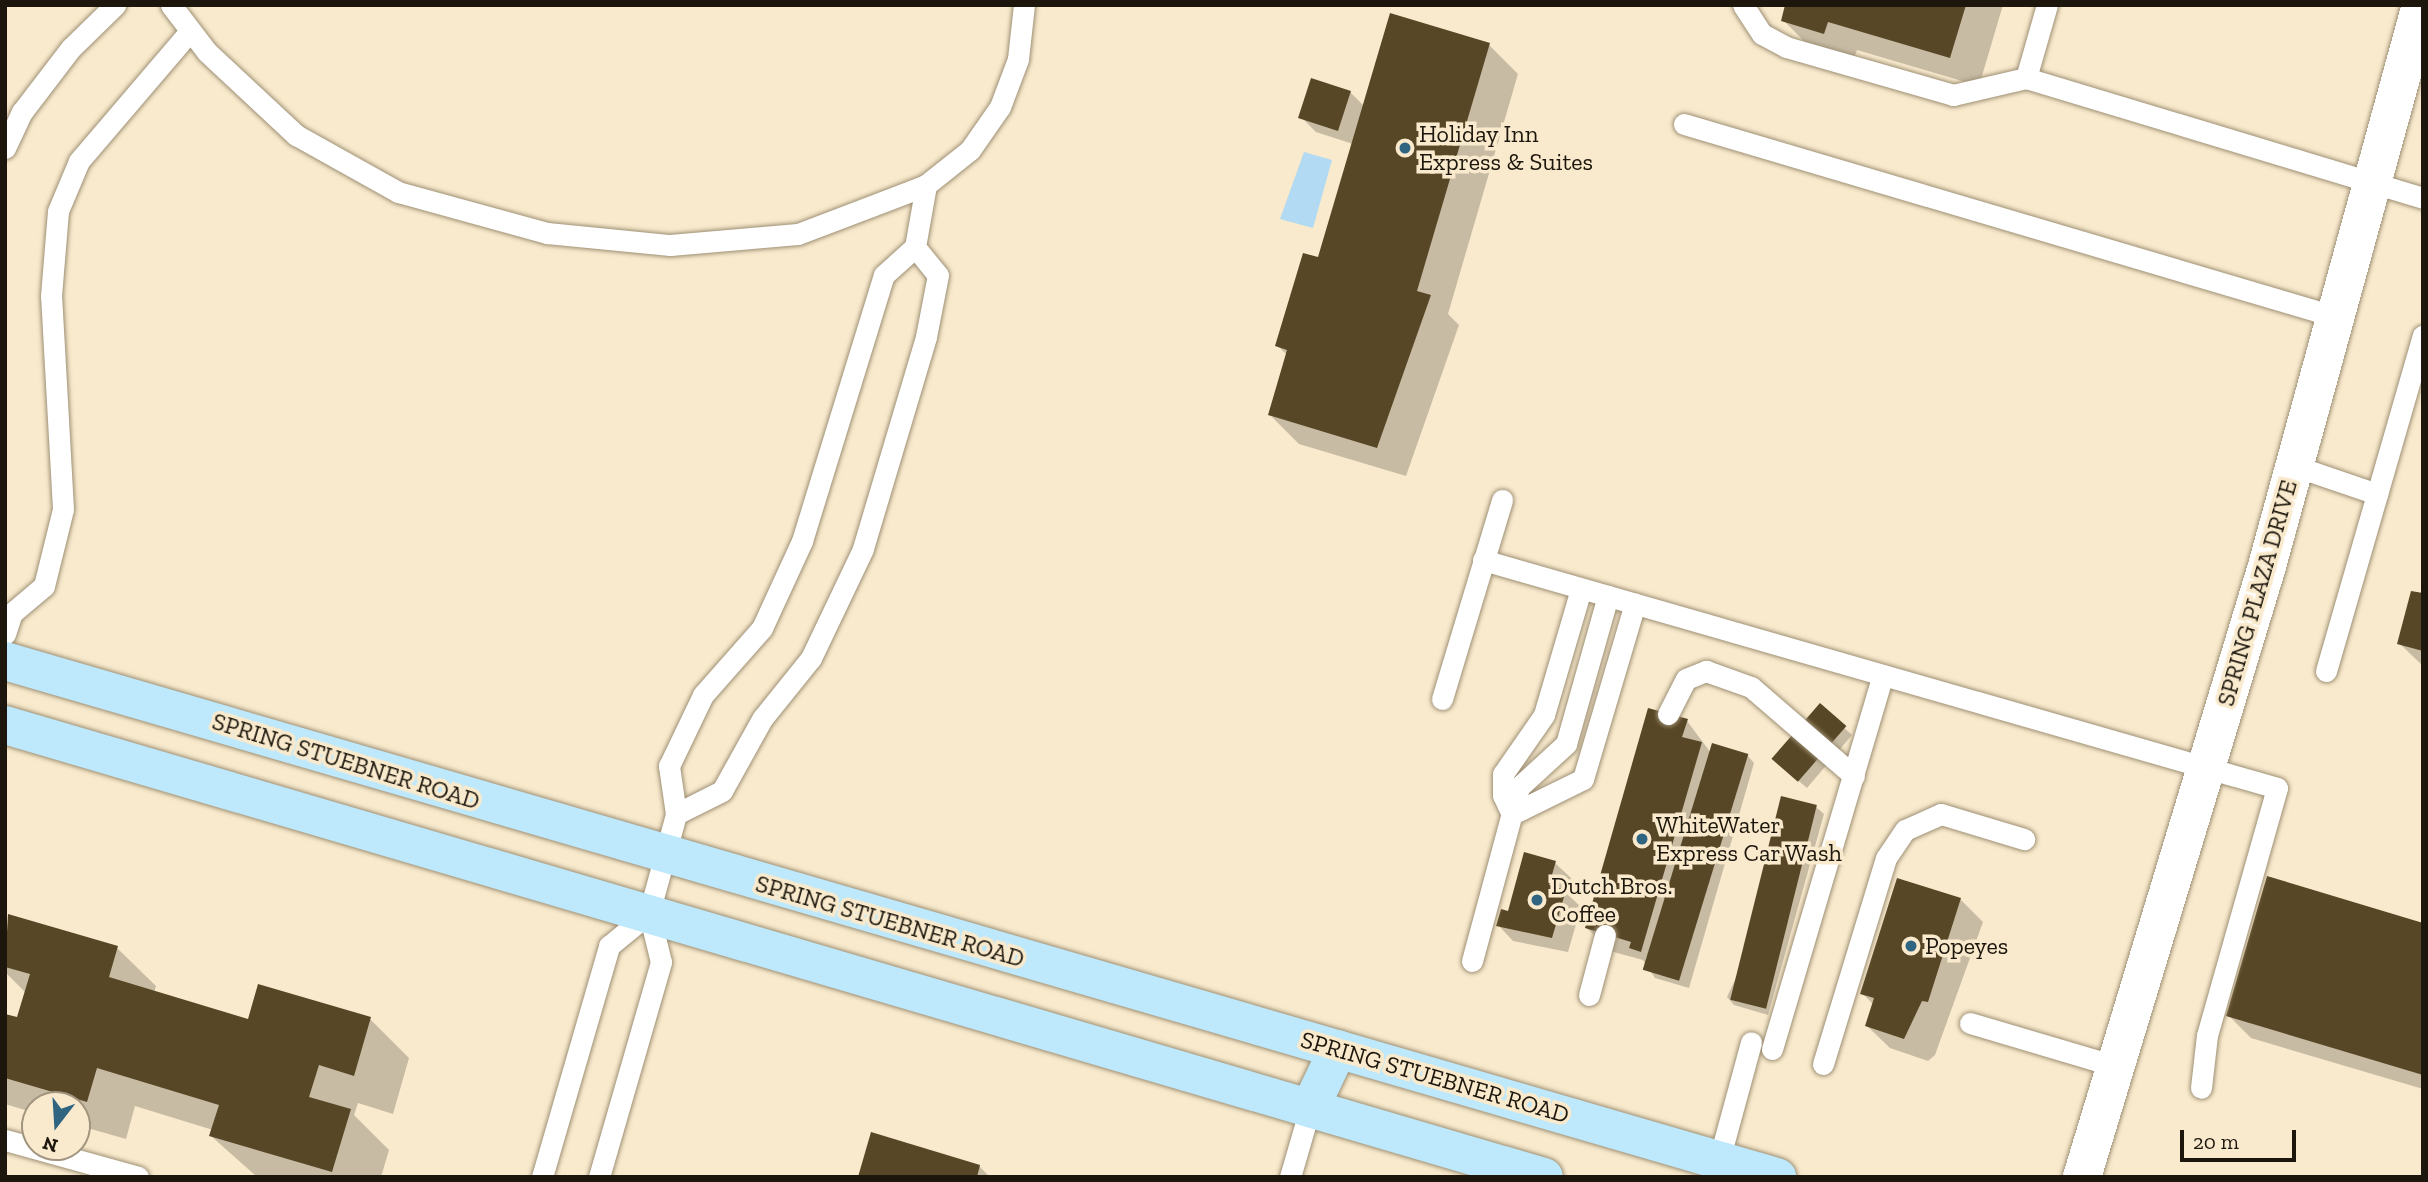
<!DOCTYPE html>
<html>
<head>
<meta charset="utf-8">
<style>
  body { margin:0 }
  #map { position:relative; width:2428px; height:1182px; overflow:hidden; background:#f9eacd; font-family:"Zilla Slab",serif }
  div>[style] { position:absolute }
  .water>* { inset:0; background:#b2daf2 }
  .shadow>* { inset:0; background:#0003 }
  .building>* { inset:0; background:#584726; transform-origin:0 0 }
  .roads { filter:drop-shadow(0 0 2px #9e9075) drop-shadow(0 0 2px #9e9075) }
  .service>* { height:21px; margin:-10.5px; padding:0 10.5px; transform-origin:10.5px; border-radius:10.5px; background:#fff }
  .tertiary>* { height:38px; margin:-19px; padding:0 19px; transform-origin:19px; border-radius:19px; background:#fff }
  .secondary>* { height:38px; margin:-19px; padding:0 19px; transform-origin:19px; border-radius:19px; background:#bee8fb }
  .dots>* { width:19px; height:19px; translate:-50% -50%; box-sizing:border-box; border:4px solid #f9eacd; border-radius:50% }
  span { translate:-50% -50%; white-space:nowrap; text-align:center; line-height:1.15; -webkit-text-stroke:7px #f9eacd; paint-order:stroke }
  .poi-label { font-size:24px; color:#1c160c }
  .left { translate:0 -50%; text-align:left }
  .street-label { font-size:24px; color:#1c160c }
  .frame { position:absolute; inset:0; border:7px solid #1c160c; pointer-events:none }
  .north { position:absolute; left:21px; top:1091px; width:70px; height:70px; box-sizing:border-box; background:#f9eacd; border:2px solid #a19580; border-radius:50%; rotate:197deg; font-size:19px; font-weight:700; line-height:28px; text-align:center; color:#1c160c }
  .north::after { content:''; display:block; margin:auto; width:24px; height:32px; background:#306581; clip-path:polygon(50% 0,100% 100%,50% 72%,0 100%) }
  .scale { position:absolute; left:2180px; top:1130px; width:116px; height:32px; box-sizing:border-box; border:4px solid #1c160c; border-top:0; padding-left:9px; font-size:21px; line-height:24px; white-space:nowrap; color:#1c160c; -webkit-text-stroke:5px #f9eacd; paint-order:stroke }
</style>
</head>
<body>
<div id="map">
  <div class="water">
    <div style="clip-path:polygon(1304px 152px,1332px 160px,1313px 228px,1280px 219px)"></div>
  </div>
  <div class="shadow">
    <div style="clip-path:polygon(1787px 5px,1799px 8px,2003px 5px,1979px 86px,1857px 50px,1853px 62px,1812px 49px,1783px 20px)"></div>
    <div style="clip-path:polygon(1489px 45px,1518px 74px,1448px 314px,1459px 325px,1406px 476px,1299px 444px,1270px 415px,1287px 355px,1277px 345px,1320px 259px,1353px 144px,1316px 132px,1301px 117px,1350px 92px,1364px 106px)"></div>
    <div style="clip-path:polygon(2423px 595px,2423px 666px,2399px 643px)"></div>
    <div style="clip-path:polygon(1820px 706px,1852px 735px,1807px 788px,1781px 766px)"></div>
    <div style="clip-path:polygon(1687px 721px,1711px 753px,1747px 755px,1754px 763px,1689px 988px,1655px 978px,1643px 960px,1610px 951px,1587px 928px)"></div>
    <div style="clip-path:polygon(1816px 807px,1824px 814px,1768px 1015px,1734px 1005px,1727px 997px)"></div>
    <div style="clip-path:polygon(1555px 863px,1571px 878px,1566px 893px,1581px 907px,1568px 952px,1513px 941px,1498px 925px)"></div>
    <div style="clip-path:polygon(1960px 899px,1983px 922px,1935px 1055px,1928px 1061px,1890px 1048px,1867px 1026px,1874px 1005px,1862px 993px)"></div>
    <div style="clip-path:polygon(10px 916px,117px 948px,156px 986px,154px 993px,249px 1021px,370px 1019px,409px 1058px,393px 1114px,358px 1103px,354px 1115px,389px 1150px,381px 1177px,257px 1177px,211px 1136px,213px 1130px,135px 1106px,126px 1139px,77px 1125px,77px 1105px,35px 1105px,35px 1113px,5px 1104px,5px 1015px,18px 1019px,26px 993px,5px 972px)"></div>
    <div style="clip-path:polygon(2423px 924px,2423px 1089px,2251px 1038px,2228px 1015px)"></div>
    <div style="clip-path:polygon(979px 1166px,990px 1177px,860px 1177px)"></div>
  </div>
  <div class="building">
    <div style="clip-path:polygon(1785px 5px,1798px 6px,1966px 5px,1950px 58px,1828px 22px,1824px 34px,1781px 21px)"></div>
    <div style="clip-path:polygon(1390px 13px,1490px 43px,1417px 291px,1431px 295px,1377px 448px,1268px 415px,1287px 350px,1275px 346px,1303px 253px,1318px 257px)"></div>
    <div style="left:1311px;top:78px;width:42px;height:42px;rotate:18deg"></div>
    <div style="clip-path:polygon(2411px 591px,2423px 593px,2423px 651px,2397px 644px)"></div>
    <div style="left:1820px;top:703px;width:35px;height:74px;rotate:41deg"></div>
    <div style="clip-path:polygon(1648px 708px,1688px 719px,1682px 737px,1702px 742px,1641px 952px,1629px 948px,1631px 942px,1585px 928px)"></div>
    <div style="left:1712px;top:743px;width:38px;height:237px;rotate:17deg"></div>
    <div style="left:1781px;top:796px;width:37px;height:210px;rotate:14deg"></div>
    <div style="clip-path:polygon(1524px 852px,1556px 861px,1549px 885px,1566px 890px,1552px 938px,1496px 926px,1501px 909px,1508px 911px)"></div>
    <div style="clip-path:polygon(2267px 876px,2423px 923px,2423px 1075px,2226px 1016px)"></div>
    <div style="clip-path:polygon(1897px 878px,1961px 898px,1928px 1002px,1922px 1001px,1904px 1039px,1865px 1026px,1874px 998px,1860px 994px)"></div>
    <div style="clip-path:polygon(8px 914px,118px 946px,109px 977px,248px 1019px,258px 984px,371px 1017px,354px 1076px,319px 1065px,309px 1097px,351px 1109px,332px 1172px,209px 1136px,219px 1105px,97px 1068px,87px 1102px,5px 1078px,5px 1014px,17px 1017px,30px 974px,5px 967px)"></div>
    <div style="clip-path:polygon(871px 1132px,980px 1165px,977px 1177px,858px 1177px)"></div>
  </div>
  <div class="roads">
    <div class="service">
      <div style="left:171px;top:5px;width:59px;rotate:52.5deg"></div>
      <div style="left:207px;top:52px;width:122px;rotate:43deg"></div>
      <div style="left:296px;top:135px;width:117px;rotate:29.2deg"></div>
      <div style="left:398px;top:192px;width:155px;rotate:15.4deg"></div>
      <div style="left:547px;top:233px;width:124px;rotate:5.6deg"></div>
      <div style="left:670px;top:245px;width:128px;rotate:-4.9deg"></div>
      <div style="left:798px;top:234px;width:137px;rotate:-20.9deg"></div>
      <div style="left:1743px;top:5px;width:35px;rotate:57deg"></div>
      <div style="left:1762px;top:34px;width:27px;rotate:28deg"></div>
      <div style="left:1786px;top:47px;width:174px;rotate:16deg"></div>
      <div style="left:1953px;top:95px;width:75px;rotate:-13.1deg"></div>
      <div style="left:2026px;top:78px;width:415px;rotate:16.8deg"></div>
      <div style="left:2026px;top:78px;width:76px;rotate:-74deg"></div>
      <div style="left:1684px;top:124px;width:681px;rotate:16.47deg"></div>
      <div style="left:5px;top:148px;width:40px;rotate:-65deg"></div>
      <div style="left:22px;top:112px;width:81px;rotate:-52.6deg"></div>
      <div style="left:71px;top:48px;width:62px;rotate:-44.3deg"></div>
      <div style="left:915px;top:247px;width:63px;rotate:-79.9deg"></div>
      <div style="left:926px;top:185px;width:56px;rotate:-38.5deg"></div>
      <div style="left:970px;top:150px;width:52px;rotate:-55.1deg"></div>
      <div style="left:1000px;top:107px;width:51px;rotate:-69.4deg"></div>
      <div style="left:1018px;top:59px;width:54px;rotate:-83.7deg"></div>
      <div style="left:2295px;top:466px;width:87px;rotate:18.9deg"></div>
      <div style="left:1483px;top:560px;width:826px;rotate:16.02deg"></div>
      <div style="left:2277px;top:788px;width:257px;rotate:105.8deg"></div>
      <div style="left:2207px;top:1035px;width:53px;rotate:96.5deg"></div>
      <div style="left:1581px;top:589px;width:131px;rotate:106.4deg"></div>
      <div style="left:1544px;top:715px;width:72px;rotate:124.8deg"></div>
      <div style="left:1503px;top:774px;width:21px;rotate:90deg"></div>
      <div style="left:1503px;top:795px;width:21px;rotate:65deg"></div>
      <div style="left:1512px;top:814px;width:79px;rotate:-26.2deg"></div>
      <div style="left:1583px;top:779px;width:183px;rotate:-73.5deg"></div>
      <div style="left:5px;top:634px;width:22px;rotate:-72deg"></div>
      <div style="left:12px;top:613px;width:42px;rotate:-40.2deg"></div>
      <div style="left:44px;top:586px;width:79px;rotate:-76.1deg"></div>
      <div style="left:63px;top:509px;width:213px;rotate:-93.2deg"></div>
      <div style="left:51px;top:296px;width:85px;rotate:-85.3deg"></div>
      <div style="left:58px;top:211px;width:54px;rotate:-67.2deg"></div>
      <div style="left:79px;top:161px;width:171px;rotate:-49.5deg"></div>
      <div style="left:2326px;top:671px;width:349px;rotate:-73.9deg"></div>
      <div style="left:1442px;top:699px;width:208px;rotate:-73.2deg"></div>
      <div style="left:1668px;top:714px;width:39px;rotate:-63deg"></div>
      <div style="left:1686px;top:679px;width:22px;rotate:-22deg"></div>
      <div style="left:1706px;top:671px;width:48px;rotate:19.6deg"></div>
      <div style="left:1751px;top:687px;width:136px;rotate:40.8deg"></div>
      <div style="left:1472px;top:961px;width:180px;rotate:-74.9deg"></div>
      <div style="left:1519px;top:787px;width:64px;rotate:-42.5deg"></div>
      <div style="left:1566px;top:744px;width:154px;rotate:-74.2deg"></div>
      <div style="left:1589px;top:995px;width:62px;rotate:-75.1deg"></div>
      <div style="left:1970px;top:1023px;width:151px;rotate:16.5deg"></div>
      <div style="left:1772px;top:1049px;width:390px;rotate:-73.5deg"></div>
      <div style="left:1823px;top:1064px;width:215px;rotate:-73deg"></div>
      <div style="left:1886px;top:858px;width:34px;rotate:-56deg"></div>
      <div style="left:1905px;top:830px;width:39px;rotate:-24deg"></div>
      <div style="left:1941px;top:814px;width:87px;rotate:16.8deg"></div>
      <div style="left:5px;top:1140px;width:138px;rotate:15.5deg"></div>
      <div style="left:1719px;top:1160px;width:122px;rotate:-74.8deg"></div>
      <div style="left:542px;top:1177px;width:241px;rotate:-73.8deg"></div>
      <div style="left:609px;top:946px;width:52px;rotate:-39.5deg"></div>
      <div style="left:599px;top:1177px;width:224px;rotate:-73.9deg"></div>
      <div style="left:661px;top:962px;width:50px;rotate:-103.8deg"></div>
      <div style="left:649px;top:913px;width:103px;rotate:-74.7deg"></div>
      <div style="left:676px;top:814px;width:49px;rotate:-98.3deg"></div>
      <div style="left:669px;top:766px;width:79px;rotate:-64.4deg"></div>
      <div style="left:703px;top:695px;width:89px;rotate:-48.6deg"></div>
      <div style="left:762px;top:628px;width:96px;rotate:-65.3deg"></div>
      <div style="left:802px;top:541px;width:278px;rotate:-72.9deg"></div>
      <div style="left:884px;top:275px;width:42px;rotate:-42.1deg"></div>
      <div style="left:915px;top:247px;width:36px;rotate:51deg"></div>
      <div style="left:938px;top:275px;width:63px;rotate:101deg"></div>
      <div style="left:926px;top:337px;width:221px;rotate:106.6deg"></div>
      <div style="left:863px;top:549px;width:121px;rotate:115.5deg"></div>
      <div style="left:811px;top:658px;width:78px;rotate:128.8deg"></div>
      <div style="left:762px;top:719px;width:82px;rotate:119.1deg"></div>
      <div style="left:722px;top:791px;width:51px;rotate:153.4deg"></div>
      <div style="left:1290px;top:1177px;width:72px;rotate:-73.8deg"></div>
    </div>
    <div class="tertiary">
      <div style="left:2082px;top:1177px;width:638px;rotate:-73.15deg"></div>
      <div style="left:2267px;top:566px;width:582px;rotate:-74.65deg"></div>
    </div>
    <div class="secondary">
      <div style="left:5px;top:661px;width:1846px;rotate:16.24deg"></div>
      <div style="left:5px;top:725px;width:1604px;rotate:16.37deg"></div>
      <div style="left:1310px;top:1108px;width:65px;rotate:-64.6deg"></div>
    </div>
  </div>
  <div class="dots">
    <div style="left:1405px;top:148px;background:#306581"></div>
    <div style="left:1642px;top:839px;background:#306581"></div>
    <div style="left:1537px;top:900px;background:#306581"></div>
    <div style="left:1911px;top:946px;background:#306581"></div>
  </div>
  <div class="poi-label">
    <span class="left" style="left:1419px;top:148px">Holiday Inn<br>Express &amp; Suites</span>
    <span class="left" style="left:1656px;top:839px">WhiteWater<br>Express Car Wash</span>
    <span class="left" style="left:1551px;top:900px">Dutch Bros.<br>Coffee</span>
    <span class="left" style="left:1925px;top:946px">Popeyes</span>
  </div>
  <div class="street-label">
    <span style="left:2257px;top:593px;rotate:-74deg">SPRING PLAZA DRIVE</span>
    <span style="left:346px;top:761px;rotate:17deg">SPRING STUEBNER ROAD</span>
    <span style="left:890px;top:921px;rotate:16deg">SPRING STUEBNER ROAD</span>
    <span style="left:1435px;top:1077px;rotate:16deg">SPRING STUEBNER ROAD</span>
  </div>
  <div class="frame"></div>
  <div class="north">N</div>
  <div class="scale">20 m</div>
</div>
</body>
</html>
